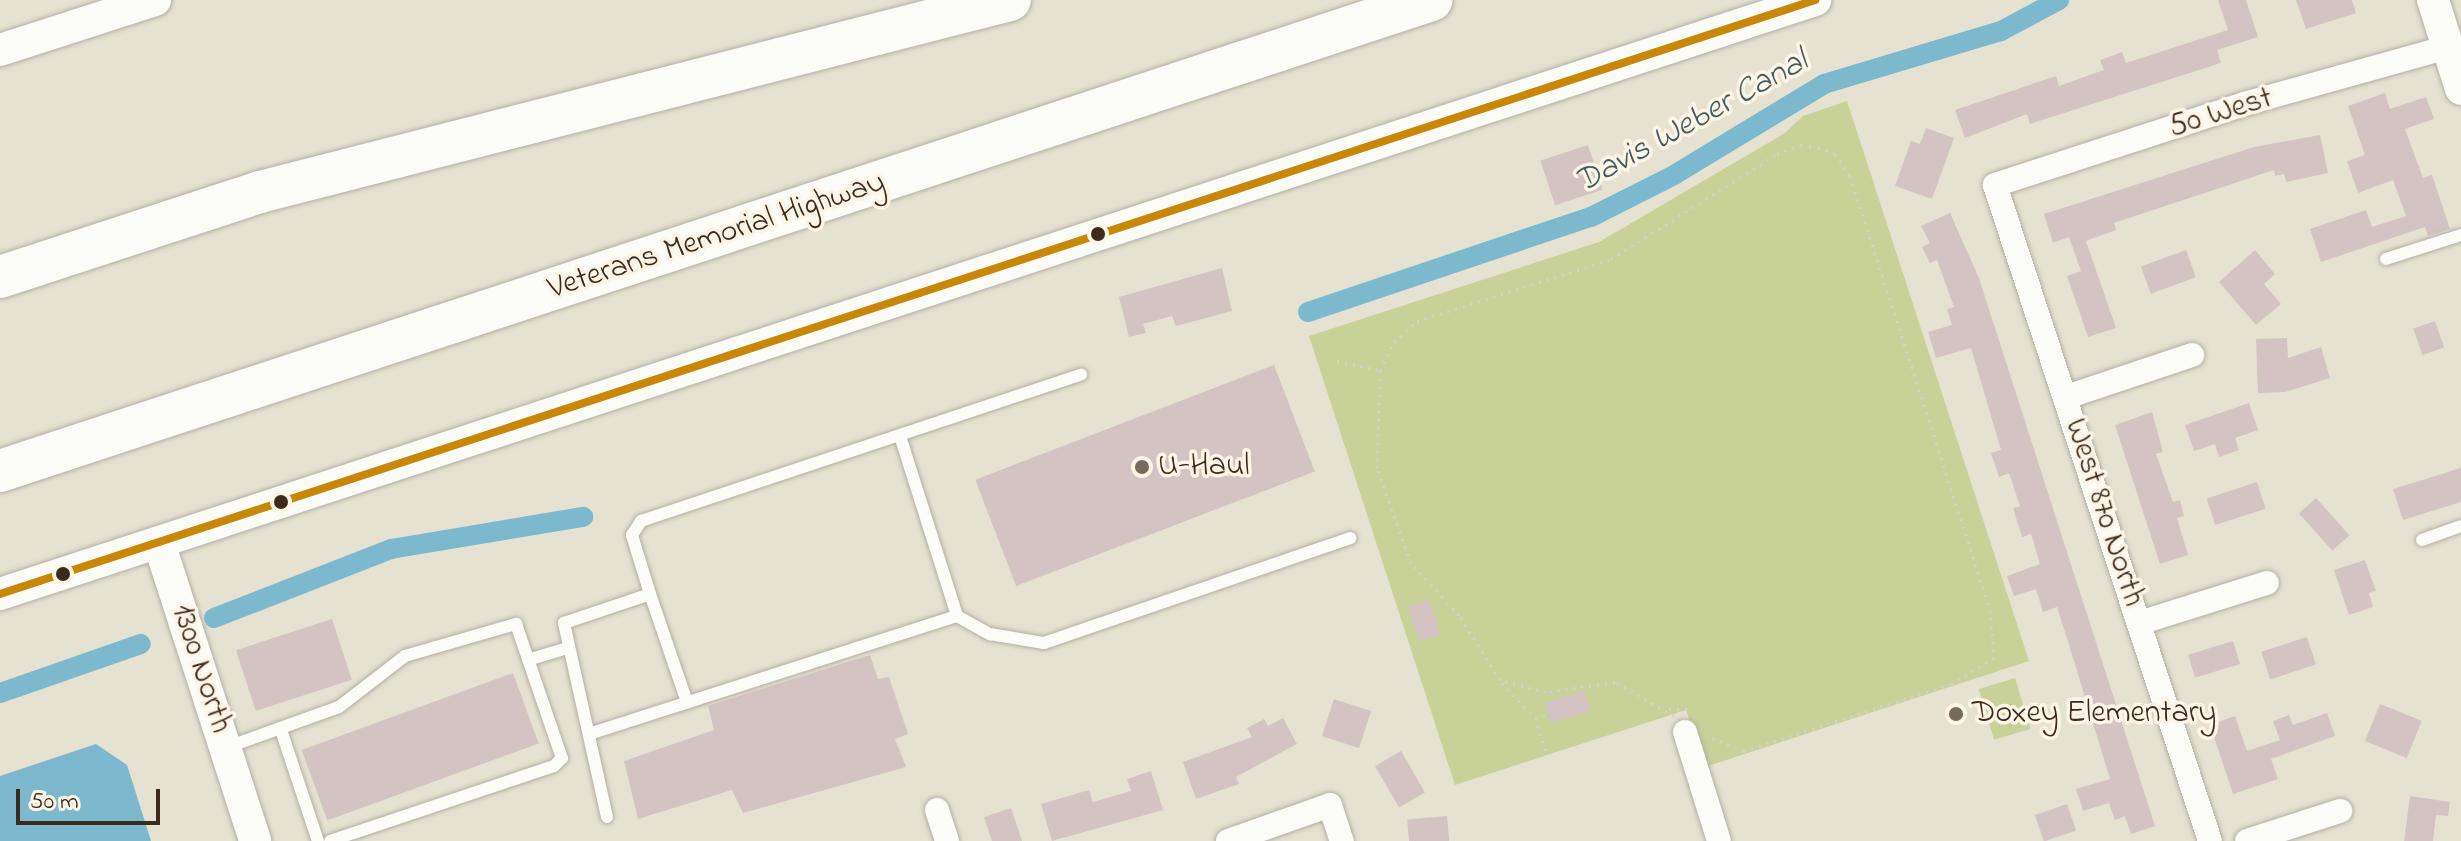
<!DOCTYPE html>
<html>
<head>
<meta charset="utf-8">
<style>
  body { margin:0 }
  #map { position:relative; width:2461px; height:841px; overflow:hidden; background:#e6e2d2; font-family:"Indie Flower",sans-serif }
  div>[style] { position:absolute }
  .green>* { inset:0; background:#c8d197; transform-origin:0 0 }
  .water>* { inset:0; background:#7cb9ce }
  .canal>* { height:20px; margin:-10px; padding:0 10px; transform-origin:10px; border-radius:10px; background:#7cb9ce }
  .building>* { inset:0; background:#d3c4c3; transform-origin:0 0 }
  .path>* { height:3px; margin-top:-1.5px; transform-origin:0; background:repeating-linear-gradient(90deg,#d3d1cc 0 2px,transparent 0 8px) }
  .roads { filter:drop-shadow(0 0 2px #b3afa4) drop-shadow(0 0 2px #b3afa4) }
  .lane>* { height:12px; margin:-6px; padding:0 6px; transform-origin:6px; border-radius:6px; background:#fbfbf8 }
  .street>* { height:24px; margin:-12px; padding:0 12px; transform-origin:12px; border-radius:12px; background:#fbfbf8 }
  .secondary>* { height:32px; margin:-16px; padding:0 16px; transform-origin:16px; border-radius:16px; background:#fbfbf8 }
  .highway>* { height:42px; margin:-21px; padding:0 21px; transform-origin:21px; border-radius:21px; background:#fbfbf8 }
  .bus-1>* { height:8px; margin:-4px; padding:0 4px; transform-origin:4px; border-radius:4px; background:#c88708 }
  .dots>* { width:22px; height:22px; translate:-50% -50%; box-sizing:border-box; border:4px solid #fcf5e5; border-radius:50% }
  span { translate:-50% -50%; white-space:nowrap; text-align:center; line-height:1.15; -webkit-text-stroke:7px #fcf5e5; paint-order:stroke }
  .street-label { font-size:32px; color:#3b2a1e }
  .poi-label { font-size:32px; color:#3b2a1e }
  .left { translate:0 -50%; text-align:left }
  .water-label { font-size:34px; color:#435c64; font-style:italic }
  .scale { position:absolute; left:16px; top:789px; width:144px; height:36px; box-sizing:border-box; border:4px solid #3b2a1e; border-top:0; padding-left:10px; font-size:24px; line-height:28px; white-space:nowrap; color:#3b2a1e; -webkit-text-stroke:6px #fcf5e5; paint-order:stroke }
</style>
</head>
<body>
<div id="map">
  <div class="green">
    <div style="clip-path:polygon(1847px 101px,2029px 661px,1705px 767px,1686px 710px,1455px 785px,1309px 336px,1599px 242px,1785px 133px,1803px 116px)"></div>
    <div style="left:2015px;top:678px;width:53px;height:38px;rotate:73deg"></div>
  </div>
  <div class="water">
    <div style="clip-path:polygon(96px 744px,127px 765px,151px 841px,0 841px,0 776px)"></div>
  </div>
  <div class="canal">
    <div style="left:1308px;top:312px;width:299px;rotate:-18.6deg"></div>
    <div style="left:1591px;top:217px;width:93px;rotate:-26.8deg"></div>
    <div style="left:1674px;top:175px;width:175px;rotate:-31.2deg"></div>
    <div style="left:1824px;top:84px;width:185px;rotate:-16.7deg"></div>
    <div style="left:2001px;top:31px;width:66px;rotate:-28.1deg"></div>
    <div style="left:214px;top:618px;width:190px;rotate:-21.3deg"></div>
    <div style="left:391px;top:549px;width:195px;rotate:-9.5deg"></div>
    <div style="left:0;top:693px;width:149px;rotate:-19.2deg"></div>
  </div>
  <div class="building">
    <div style="clip-path:polygon(2218px 0,2246px 0,2258px 37px,2217px 50px,2221px 63px,2030px 124px,2027px 114px,1965px 138px,1955px 110px,2056px 76px,2059px 86px,2095px 73px,2104px 70px,2100px 60px,2122px 52px,2126px 63px,2228px 30px)"></div>
    <div style="clip-path:polygon(2296px 0,2352px 0,2356px 13px,2306px 29px)"></div>
    <div style="clip-path:polygon(2385px 93px,2390px 109px,2426px 97px,2434px 119px,2405px 129px,2423px 178px,2432px 175px,2450px 229px,2428px 236px,2425px 227px,2321px 262px,2310px 229px,2366px 210px,2372px 227px,2406px 216px,2393px 180px,2358px 193px,2347px 161px,2365px 155px,2348px 106px)"></div>
    <div style="clip-path:polygon(1926px 128px,1954px 138px,1932px 199px,1895px 186px,1911px 141px,1920px 144px)"></div>
    <div style="clip-path:polygon(2320px 135px,2328px 173px,2286px 182px,2284px 174px,2275px 176px,2274px 170px,2114px 223px,2116px 230px,2086px 241px,2116px 328px,2088px 337px,2067px 276px,2081px 271px,2069px 237px,2053px 243px,2044px 214px,2254px 147px)"></div>
    <div style="left:1588px;top:145px;width:47px;height:50px;rotate:72deg"></div>
    <div style="clip-path:polygon(1950px 213px,1979px 278px,2155px 826px,2131px 834px,2125px 816px,2115px 820px,2109px 803px,2083px 811px,2076px 789px,2110px 779px,2070px 648px,2057px 607px,2043px 612px,2036px 589px,2014px 596px,2007px 576px,2040px 564px,2031px 534px,2022px 537px,2013px 508px,2020px 506px,2009px 473px,1999px 477px,1991px 453px,2001px 450px,1971px 348px,1936px 358px,1928px 332px,1952px 325px,1947px 309px,1954px 307px,1937px 260px,1930px 263px,1922px 247px,1930px 243px,1921px 226px)"></div>
    <div style="left:2186px;top:250px;width:29px;height:48px;rotate:70deg"></div>
    <div style="clip-path:polygon(2255px 250px,2275px 274px,2264px 284px,2281px 304px,2256px 325px,2219px 282px)"></div>
    <div style="clip-path:polygon(1222px 268px,1232px 311px,1176px 326px,1172px 316px,1143px 324px,1146px 333px,1129px 337px,1119px 297px)"></div>
    <div style="left:2435px;top:321px;width:28px;height:23px;rotate:71deg"></div>
    <div style="clip-path:polygon(2287px 338px,2288px 358px,2321px 347px,2330px 378px,2285px 392px,2258px 393px,2256px 339px)"></div>
    <div style="left:1274px;top:365px;width:114px;height:320px;rotate:69deg"></div>
    <div style="clip-path:polygon(2249px 403px,2258px 430px,2235px 438px,2239px 450px,2219px 457px,2215px 444px,2194px 451px,2185px 425px)"></div>
    <div style="clip-path:polygon(2152px 412px,2163px 452px,2156px 454px,2173px 502px,2180px 500px,2184px 516px,2177px 518px,2188px 555px,2160px 564px,2115px 425px)"></div>
    <div style="clip-path:polygon(2461px 468px,2461px 502px,2403px 520px,2393px 489px)"></div>
    <div style="left:2257px;top:482px;width:28px;height:53px;rotate:72deg"></div>
    <div style="left:2316px;top:498px;width:50px;height:23px;rotate:48deg"></div>
    <div style="clip-path:polygon(2365px 560px,2376px 591px,2369px 593px,2373px 607px,2349px 615px,2334px 570px)"></div>
    <div style="left:1429px;top:600px;width:36px;height:22px;rotate:72deg"></div>
    <div style="left:332px;top:619px;width:64px;height:101px;rotate:72deg"></div>
    <div style="left:2307px;top:637px;width:29px;height:48px;rotate:72deg"></div>
    <div style="left:2233px;top:641px;width:24px;height:47px;rotate:73deg"></div>
    <div style="clip-path:polygon(870px 655px,878px 679px,889px 677px,908px 734px,895px 739px,906px 767px,743px 813px,732px 790px,638px 819px,624px 761px,714px 730px,708px 706px)"></div>
    <div style="left:513px;top:673px;width:75px;height:225px;rotate:70deg"></div>
    <div style="left:1584px;top:691px;width:21px;height:41px;rotate:73deg"></div>
    <div style="left:1334px;top:699px;width:39px;height:39px;rotate:18deg"></div>
    <div style="left:2380px;top:704px;width:45px;height:40px;rotate:22deg"></div>
    <div style="clip-path:polygon(2327px 713px,2335px 736px,2271px 759px,2278px 779px,2233px 794px,2210px 725px,2235px 716px,2247px 751px,2280px 740px,2273px 721px,2289px 715px,2293px 725px)"></div>
    <div style="clip-path:polygon(1283px 718px,1297px 744px,1236px 777px,1239px 784px,1196px 799px,1183px 762px,1252px 737px,1247px 728px,1264px 719px,1268px 726px)"></div>
    <div style="left:1401px;top:751px;width:48px;height:30px;rotate:60deg"></div>
    <div style="clip-path:polygon(1151px 771px,1163px 810px,1052px 841px,1041px 804px,1089px 790px,1093px 802px,1131px 791px,1127px 779px)"></div>
    <div style="clip-path:polygon(2410px 796px,2450px 802px,2448px 816px,2436px 815px,2433px 841px,2404px 841px)"></div>
    <div style="left:2067px;top:804px;width:28px;height:34px;rotate:71deg"></div>
    <div style="clip-path:polygon(1011px 808px,1022px 841px,992px 841px,984px 817px)"></div>
    <div style="left:1447px;top:816px;width:25px;height:40px;rotate:85deg"></div>
  </div>
  <div class="path">
    <div style="left:1337px;top:361px;width:44px;rotate:11.8deg"></div>
    <div style="left:1502px;top:683px;width:48px;rotate:46.7deg"></div>
    <div style="left:1535px;top:718px;width:35px;rotate:72deg"></div>
    <div style="left:1669px;top:709px;width:19px"></div>
    <div style="left:1674px;top:716px;width:68px;rotate:-150deg"></div>
    <div style="left:1615px;top:682px;width:70px;rotate:171.8deg"></div>
    <div style="left:1546px;top:692px;width:48px;rotate:-165.4deg"></div>
    <div style="left:1500px;top:680px;width:77px;rotate:-122.2deg"></div>
    <div style="left:1459px;top:615px;width:71px;rotate:-132.7deg"></div>
    <div style="left:1411px;top:563px;width:101px;rotate:-109.7deg"></div>
    <div style="left:1377px;top:468px;width:98px;rotate:-88.2deg"></div>
    <div style="left:1380px;top:370px;width:31px;rotate:-63deg"></div>
    <div style="left:1394px;top:342px;width:31px;rotate:-42deg"></div>
    <div style="left:1417px;top:321px;width:204px;rotate:-17.7deg"></div>
    <div style="left:1611px;top:259px;width:196px;rotate:-32.3deg"></div>
    <div style="left:1777px;top:154px;width:26px;rotate:-21deg"></div>
    <div style="left:1801px;top:145px;width:17px;rotate:10deg"></div>
    <div style="left:1818px;top:148px;width:18px;rotate:19deg"></div>
    <div style="left:1835px;top:154px;width:27px;rotate:56deg"></div>
    <div style="left:1850px;top:176px;width:456px;rotate:72.1deg"></div>
    <div style="left:1990px;top:610px;width:48px;rotate:85.2deg"></div>
    <div style="left:1994px;top:658px;width:50px;rotate:148.8deg"></div>
    <div style="left:1951px;top:684px;width:218px;rotate:162.1deg"></div>
    <div style="left:1744px;top:751px;width:35px;rotate:-158deg"></div>
    <div style="left:1535px;top:718px;width:14px;rotate:-17deg"></div>
  </div>
  <div class="roads">
    <div class="lane">
      <div style="left:2386px;top:259px;width:79px;rotate:-17.7deg"></div>
      <div style="left:900px;top:436px;width:189px;rotate:72.4deg"></div>
      <div style="left:957px;top:616px;width:38px;rotate:29deg"></div>
      <div style="left:990px;top:634px;width:55px;rotate:9.5deg"></div>
      <div style="left:1044px;top:643px;width:324px;rotate:-18.9deg"></div>
      <div style="left:2422px;top:540px;width:41px;rotate:-19.7deg"></div>
      <div style="left:650px;top:594px;width:114px;rotate:71.1deg"></div>
      <div style="left:531px;top:659px;width:38px;rotate:-17deg"></div>
      <div style="left:281px;top:730px;width:117px;rotate:71.6deg"></div>
      <div style="left:592px;top:733px;width:383px;rotate:-17.8deg"></div>
      <div style="left:225px;top:748px;width:121px;rotate:-19.8deg"></div>
      <div style="left:339px;top:707px;width:83px;rotate:-37.7deg"></div>
      <div style="left:405px;top:656px;width:116px;rotate:-16.1deg"></div>
      <div style="left:516px;top:624px;width:142px;rotate:71.1deg"></div>
      <div style="left:562px;top:758px;width:11px;rotate:135deg"></div>
      <div style="left:554px;top:766px;width:236px;rotate:161.5deg"></div>
      <div style="left:607px;top:817px;width:199px;rotate:-102.5deg"></div>
      <div style="left:564px;top:623px;width:91px;rotate:-18.6deg"></div>
      <div style="left:650px;top:594px;width:62px;rotate:-107deg"></div>
      <div style="left:632px;top:535px;width:17px;rotate:-57deg"></div>
      <div style="left:641px;top:521px;width:464px;rotate:-18.4deg"></div>
    </div>
    <div class="street">
      <div style="left:2066px;top:397px;width:133px;rotate:-18.4deg"></div>
      <div style="left:2139px;top:623px;width:134px;rotate:-17.4deg"></div>
      <div style="left:1685px;top:732px;width:114px;rotate:72.7deg"></div>
      <div style="left:937px;top:810px;width:33px;rotate:72deg"></div>
      <div style="left:1228px;top:841px;width:108px;rotate:-19.4deg"></div>
      <div style="left:1330px;top:805px;width:38px;rotate:72deg"></div>
      <div style="left:2210px;top:841px;width:690px;rotate:-108.15deg"></div>
      <div style="left:1995px;top:185px;width:262px;rotate:-18deg"></div>
      <div style="left:2244px;top:104px;width:212px;rotate:-15.6deg"></div>
      <div style="left:2247px;top:841px;width:98px;rotate:-17.9deg"></div>
    </div>
    <div class="secondary">
      <div style="left:2433px;top:0;width:93px;rotate:72.5deg"></div>
      <div style="left:0;top:50px;width:163px;rotate:-17.9deg"></div>
      <div style="left:159px;top:543px;width:313px;rotate:72.1deg"></div>
      <div style="left:0;top:594px;width:1910px;rotate:-18.12deg"></div>
    </div>
    <div class="highway">
      <div style="left:0;top:277px;width:274px;rotate:-18.1deg"></div>
      <div style="left:260px;top:192px;width:774px;rotate:-14.36deg"></div>
      <div style="left:0;top:471px;width:1507px;rotate:-18.21deg"></div>
    </div>
  </div>
  <div class="bus-1">
    <div style="left:0;top:594px;width:1910px;rotate:-18.12deg"></div>
  </div>
  <div class="dots">
    <div style="left:1098px;top:234px;background:#3b2a1e"></div>
    <div style="left:1142px;top:467px;background:#776a5d"></div>
    <div style="left:281px;top:502px;background:#3b2a1e"></div>
    <div style="left:63px;top:574px;background:#3b2a1e"></div>
    <div style="left:1956px;top:714px;background:#776a5d"></div>
  </div>
  <div class="street-label">
    <span style="left:2221px;top:114px;rotate:-17deg">50 West</span>
    <span style="left:717px;top:237px;rotate:-18deg">Veterans Memorial Highway</span>
    <span style="left:2103px;top:513px;rotate:72deg">West 870 North</span>
    <span style="left:200px;top:669px;rotate:72deg">1300 North</span>
  </div>
  <div class="poi-label">
    <span class="left" style="left:1158px;top:467px">U-Haul</span>
    <span class="left" style="left:1972px;top:714px">Doxey Elementary</span>
  </div>
  <div class="water-label">
    <span style="left:1692px;top:123px;rotate:-29deg">Davis Weber Canal</span>
  </div>
  <div class="scale">50 m</div>
</div>
</body>
</html>
